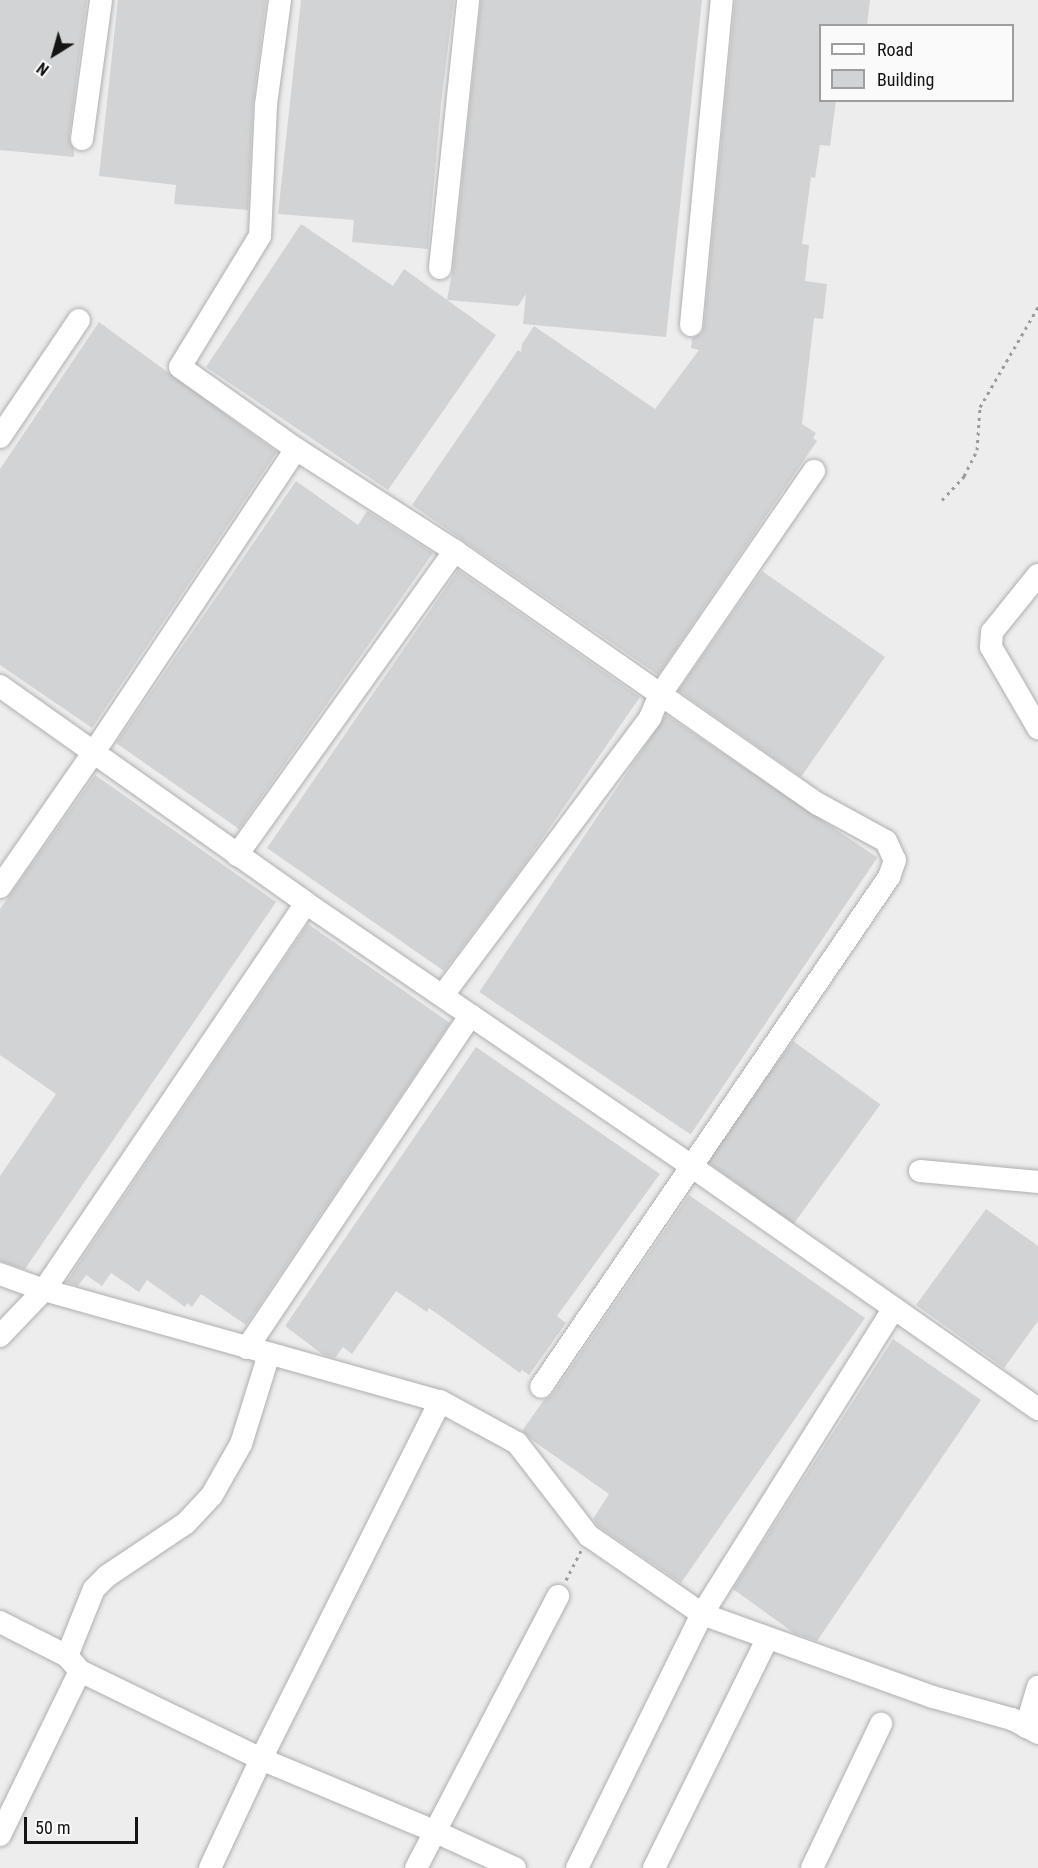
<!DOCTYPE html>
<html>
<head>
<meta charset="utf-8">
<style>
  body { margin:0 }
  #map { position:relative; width:1038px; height:1868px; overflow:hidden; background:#ededee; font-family:"Roboto Condensed",sans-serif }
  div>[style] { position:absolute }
  .building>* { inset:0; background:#d2d3d4; transform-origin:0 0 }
  .path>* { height:3px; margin-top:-1.5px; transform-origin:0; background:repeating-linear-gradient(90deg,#9c9c9c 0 3px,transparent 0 7.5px) }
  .roads { filter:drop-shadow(0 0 2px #aeafb0) drop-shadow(0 0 2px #aeafb0) }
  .minor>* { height:22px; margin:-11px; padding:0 11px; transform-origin:11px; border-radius:11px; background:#fff }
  span { translate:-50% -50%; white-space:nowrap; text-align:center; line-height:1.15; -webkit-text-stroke:4.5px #fafafb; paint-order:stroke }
  .legend { position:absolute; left:819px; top:24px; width:195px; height:78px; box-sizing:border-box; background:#fafafb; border:2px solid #9e9e9f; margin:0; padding:8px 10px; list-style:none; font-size:18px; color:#141414 }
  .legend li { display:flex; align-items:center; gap:12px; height:30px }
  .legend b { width:30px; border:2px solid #9e9e9f }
  .north { position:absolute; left:24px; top:24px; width:60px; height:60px; -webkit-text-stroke:4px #fafafb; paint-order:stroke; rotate:217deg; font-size:16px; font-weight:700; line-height:24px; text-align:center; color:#141414 }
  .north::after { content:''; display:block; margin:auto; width:21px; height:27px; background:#141414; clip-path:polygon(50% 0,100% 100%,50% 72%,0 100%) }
  .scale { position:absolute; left:24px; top:1817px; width:114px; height:27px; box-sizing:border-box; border:3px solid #141414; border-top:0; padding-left:8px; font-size:18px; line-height:21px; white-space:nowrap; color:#141414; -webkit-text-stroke:4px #fafafb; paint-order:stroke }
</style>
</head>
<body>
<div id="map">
  <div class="building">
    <div style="clip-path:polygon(0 0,87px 0,69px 137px,74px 150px,74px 157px,0 150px)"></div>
    <div style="clip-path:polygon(118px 0,266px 0,253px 104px,248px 210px,174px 204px,176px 185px,99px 176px)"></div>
    <div style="clip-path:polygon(301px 0,454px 0,441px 104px,428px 249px,352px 242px,354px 220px,278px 214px)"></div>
    <div style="clip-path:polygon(481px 0,702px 0,666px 337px,523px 324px,526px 294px,518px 306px,447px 300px,453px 269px)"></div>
    <div style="clip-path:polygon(735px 0,870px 0,867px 26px,820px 26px,820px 100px,836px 100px,830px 146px,820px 145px,815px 178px,811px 177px,802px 244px,809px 245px,805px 281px,827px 284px,823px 319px,814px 318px,802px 424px,816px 433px,813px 438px,817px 441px,658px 675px,412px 505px,518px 350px,521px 352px,522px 344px,534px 326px,655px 409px,699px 350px,691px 348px,692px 338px,702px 333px,704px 326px)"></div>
    <div style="clip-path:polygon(301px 224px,393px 286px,404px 269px,496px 335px,388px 490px,206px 367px)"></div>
    <div style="clip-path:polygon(99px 322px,277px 452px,92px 728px,0 665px,0 469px)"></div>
    <div style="clip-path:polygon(296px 481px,358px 525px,367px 511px,433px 553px,239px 829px,116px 743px)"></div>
    <div style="clip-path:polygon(458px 570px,640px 697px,526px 862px,444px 971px,267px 848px)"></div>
    <div style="left:762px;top:571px;width:150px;height:146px;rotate:35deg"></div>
    <div style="left:666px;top:715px;width:255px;height:334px;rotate:34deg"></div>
    <div style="clip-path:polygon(95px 775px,276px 902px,25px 1269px,0 1261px,0 1176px,56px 1094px,0 1055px,0 909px)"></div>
    <div style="clip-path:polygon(308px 924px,450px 1023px,246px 1325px,201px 1294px,192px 1307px,187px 1303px,185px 1307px,147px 1280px,139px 1292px,111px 1273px,102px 1286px,86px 1275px,78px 1286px,66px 1282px)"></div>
    <div style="left:793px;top:1041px;width:108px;height:148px;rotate:36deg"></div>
    <div style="clip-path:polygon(476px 1047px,660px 1174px,557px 1316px,566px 1323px,529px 1375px,522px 1370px,520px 1373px,429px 1308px,427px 1312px,396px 1291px,352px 1354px,343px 1347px,335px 1358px,322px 1354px,285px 1326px)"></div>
    <div style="clip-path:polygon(689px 1195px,865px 1318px,681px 1583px,598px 1526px,593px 1519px,609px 1494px,532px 1440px,522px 1431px,544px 1400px,552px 1395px)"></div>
    <div style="clip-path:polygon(986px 1209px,1038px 1246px,1038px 1321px,1004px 1368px,916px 1305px)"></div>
    <div style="clip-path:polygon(893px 1339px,981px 1400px,817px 1641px,794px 1633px,733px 1589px)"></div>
  </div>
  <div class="path">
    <div style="left:942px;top:500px;width:33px;rotate:-47deg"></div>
    <div style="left:964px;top:476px;width:29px;rotate:-63deg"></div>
    <div style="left:977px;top:450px;width:43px;rotate:-86deg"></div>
    <div style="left:980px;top:407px;width:116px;rotate:-59.9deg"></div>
    <div style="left:566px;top:1580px;width:33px;rotate:-63deg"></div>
  </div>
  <div class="roads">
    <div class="minor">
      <div style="left:280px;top:0;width:106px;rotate:97.6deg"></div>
      <div style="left:266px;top:105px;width:131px;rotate:92.6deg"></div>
      <div style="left:260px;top:236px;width:153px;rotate:121.4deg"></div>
      <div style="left:180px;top:367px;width:142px;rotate:35.3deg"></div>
      <div style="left:296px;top:449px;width:189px;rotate:32.7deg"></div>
      <div style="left:455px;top:551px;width:442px;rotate:34.9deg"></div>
      <div style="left:818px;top:804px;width:77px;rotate:28.6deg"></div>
      <div style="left:886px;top:841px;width:21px;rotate:65deg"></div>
      <div style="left:895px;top:860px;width:18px;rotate:109deg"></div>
      <div style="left:889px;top:877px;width:617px;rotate:124.31deg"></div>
      <div style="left:82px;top:139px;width:140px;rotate:-82.2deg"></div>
      <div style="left:440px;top:268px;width:269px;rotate:-84deg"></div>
      <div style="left:691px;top:325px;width:326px;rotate:-84.6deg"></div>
      <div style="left:0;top:437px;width:141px;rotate:-56deg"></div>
      <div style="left:1038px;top:575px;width:73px;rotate:128.9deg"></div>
      <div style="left:992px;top:632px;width:15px;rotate:94deg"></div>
      <div style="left:991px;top:647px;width:94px;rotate:59.9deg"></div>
      <div style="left:0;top:686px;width:375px;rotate:35.3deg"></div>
      <div style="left:306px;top:903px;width:466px;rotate:34.3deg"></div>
      <div style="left:691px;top:1166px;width:424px;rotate:35deg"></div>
      <div style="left:237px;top:855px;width:374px;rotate:-54.4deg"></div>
      <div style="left:0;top:887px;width:165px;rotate:-55.2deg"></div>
      <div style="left:94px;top:752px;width:364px;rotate:-56.3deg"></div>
      <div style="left:443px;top:995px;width:346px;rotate:-53.2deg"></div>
      <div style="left:650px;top:718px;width:25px;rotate:-67deg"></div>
      <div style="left:660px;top:695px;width:272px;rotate:-55.5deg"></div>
      <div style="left:920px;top:1171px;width:119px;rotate:5.3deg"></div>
      <div style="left:0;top:1274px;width:47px;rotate:20deg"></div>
      <div style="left:44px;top:1290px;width:411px;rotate:15.7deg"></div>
      <div style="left:440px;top:1401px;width:88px;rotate:28.6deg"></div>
      <div style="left:517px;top:1443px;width:118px;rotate:52.3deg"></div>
      <div style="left:589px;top:1536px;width:137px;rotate:34.6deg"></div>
      <div style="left:702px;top:1614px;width:245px;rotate:19.8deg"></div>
      <div style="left:933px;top:1697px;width:82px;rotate:15.6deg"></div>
      <div style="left:1012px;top:1719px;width:30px;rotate:28deg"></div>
      <div style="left:0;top:1336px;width:64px;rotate:-46.3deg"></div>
      <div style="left:44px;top:1290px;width:467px;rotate:-55.9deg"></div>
      <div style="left:247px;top:1348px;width:401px;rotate:-56.1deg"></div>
      <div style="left:0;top:1622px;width:75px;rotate:26.9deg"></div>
      <div style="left:67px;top:1656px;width:20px;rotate:49deg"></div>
      <div style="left:80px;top:1671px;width:201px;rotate:25.9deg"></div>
      <div style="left:261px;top:1759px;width:187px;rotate:22.6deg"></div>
      <div style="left:434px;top:1831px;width:89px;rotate:24.6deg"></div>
      <div style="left:67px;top:1656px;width:72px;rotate:-68.1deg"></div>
      <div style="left:94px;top:1589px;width:18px;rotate:-45deg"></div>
      <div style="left:107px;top:1576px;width:95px;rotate:-33.9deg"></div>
      <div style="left:186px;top:1523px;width:38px;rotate:-47deg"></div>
      <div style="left:212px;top:1495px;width:59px;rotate:-60.4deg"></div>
      <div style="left:241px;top:1444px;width:94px;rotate:-72.7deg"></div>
      <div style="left:1026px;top:1727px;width:42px;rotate:-73.3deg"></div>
      <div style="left:0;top:1835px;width:182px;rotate:-64deg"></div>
      <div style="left:210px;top:1868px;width:120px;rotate:-64.9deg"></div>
      <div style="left:261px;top:1759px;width:388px;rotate:-63.4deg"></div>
      <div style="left:416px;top:1868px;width:307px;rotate:-62.4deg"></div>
      <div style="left:577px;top:1868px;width:283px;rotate:-63.8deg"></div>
      <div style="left:702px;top:1614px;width:361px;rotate:-57.9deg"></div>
      <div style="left:654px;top:1868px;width:255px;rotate:-63.7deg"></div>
      <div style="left:812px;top:1868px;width:160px;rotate:-64.4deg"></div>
    </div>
  </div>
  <ul class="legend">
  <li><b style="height:8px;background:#fff"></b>Road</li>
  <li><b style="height:16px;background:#d2d3d4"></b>Building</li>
  </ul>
  <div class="north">N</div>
  <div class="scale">50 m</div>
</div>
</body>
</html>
